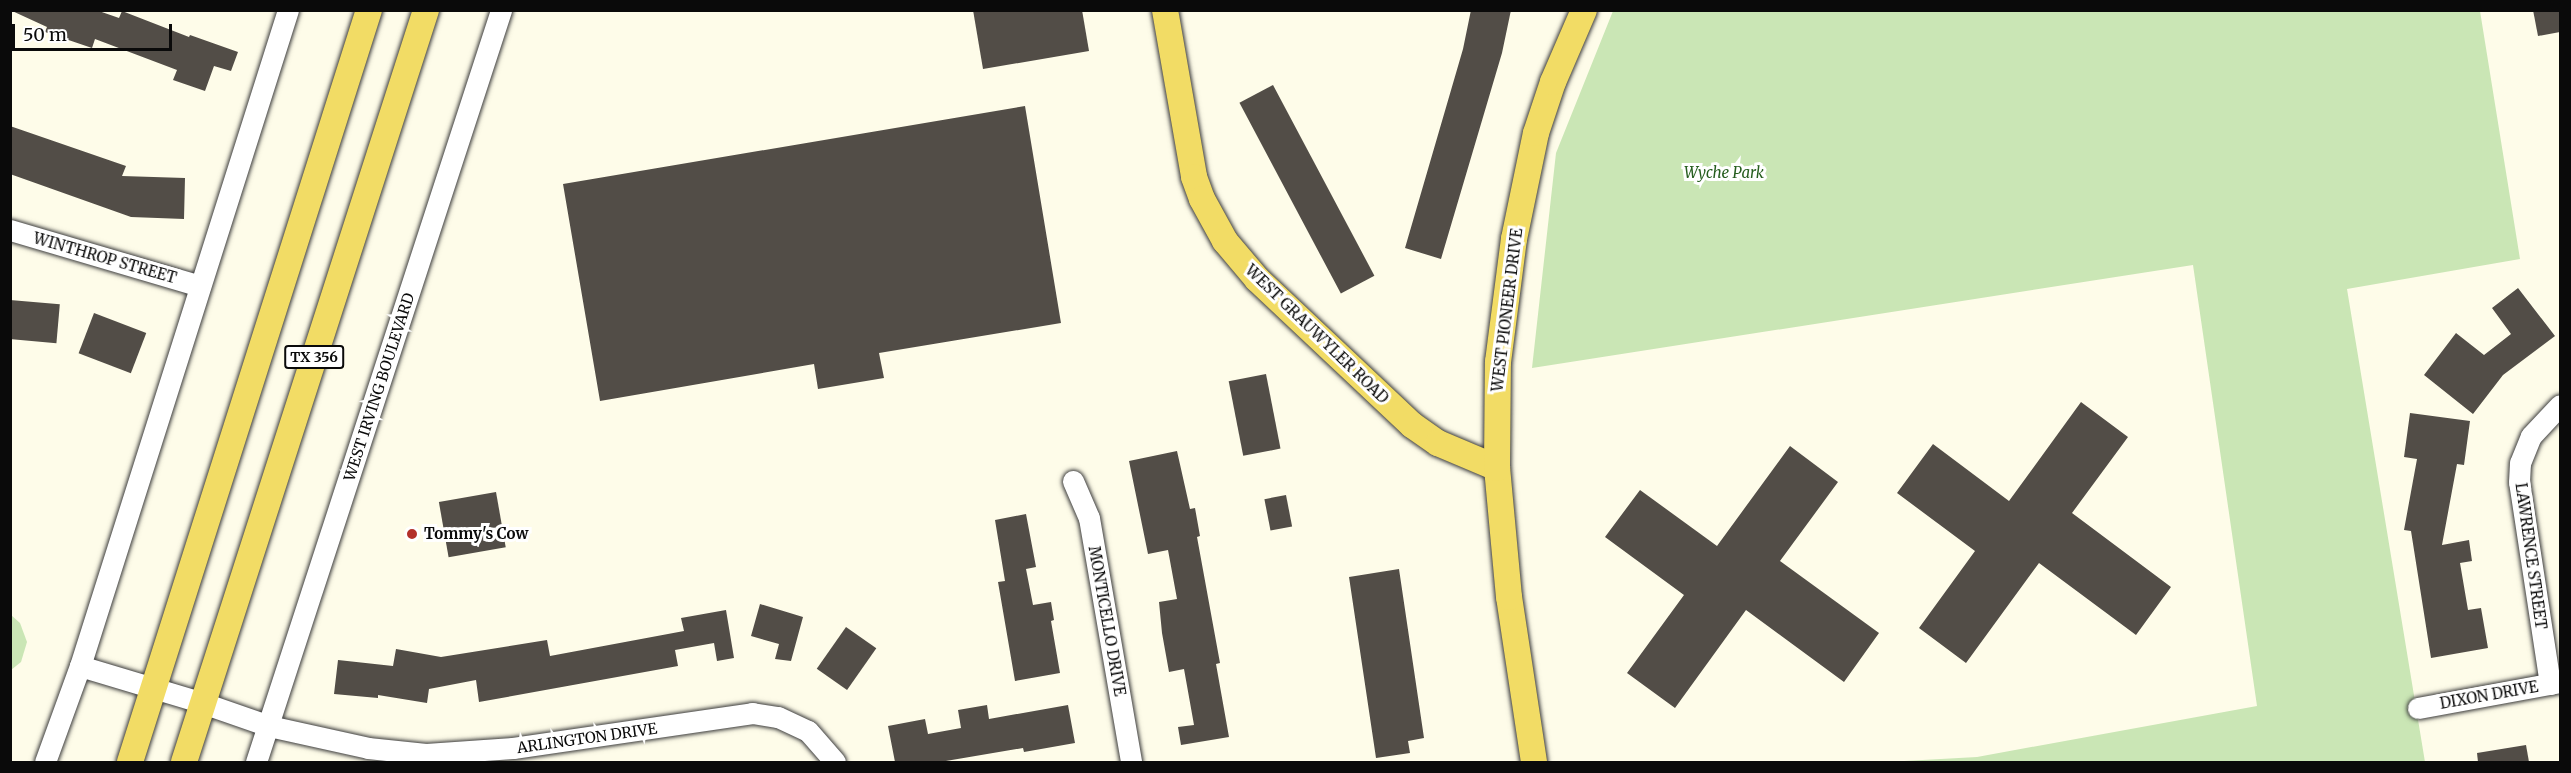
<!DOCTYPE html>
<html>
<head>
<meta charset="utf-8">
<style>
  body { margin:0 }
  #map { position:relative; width:2571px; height:773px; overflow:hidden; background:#fefce9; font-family:Merriweather,serif }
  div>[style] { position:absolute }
  .green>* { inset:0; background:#cae6b5 }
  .building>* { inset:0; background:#524d47; transform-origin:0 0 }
  .roads { filter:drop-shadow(0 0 2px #3d3d3d) drop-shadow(0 0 2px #3d3d3d) }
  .minor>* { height:21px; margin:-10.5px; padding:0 10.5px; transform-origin:10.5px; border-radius:10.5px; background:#fff }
  .major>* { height:26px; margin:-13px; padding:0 13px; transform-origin:13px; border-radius:13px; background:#f2dc65 }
  .dots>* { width:16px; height:16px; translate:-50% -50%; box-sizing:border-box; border:3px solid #fff; border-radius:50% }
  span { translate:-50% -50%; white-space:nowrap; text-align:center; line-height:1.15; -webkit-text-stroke:6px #fff; paint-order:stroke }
  .shield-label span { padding:2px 4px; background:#fff; border:2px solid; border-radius:4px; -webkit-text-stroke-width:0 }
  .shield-label { font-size:14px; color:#0a0a0a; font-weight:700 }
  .park-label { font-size:15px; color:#265e1f; font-style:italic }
  .street-label { font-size:15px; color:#0a0a0a }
  .poi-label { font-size:15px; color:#0a0a0a; font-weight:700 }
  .left { translate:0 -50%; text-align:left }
  .frame { position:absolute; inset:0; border:12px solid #0a0a0a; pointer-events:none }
  .scale { position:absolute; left:12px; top:24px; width:160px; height:27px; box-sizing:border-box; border:3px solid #0a0a0a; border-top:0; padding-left:8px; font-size:18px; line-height:21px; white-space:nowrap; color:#0a0a0a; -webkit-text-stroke:4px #fff; paint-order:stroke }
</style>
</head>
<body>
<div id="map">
  <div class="green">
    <div style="clip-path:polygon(1613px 11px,2480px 11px,2520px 259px,2347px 289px,2425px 762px,1886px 762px,1977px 757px,2257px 706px,2193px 265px,1532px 368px,1556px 153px)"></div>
    <div style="clip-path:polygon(11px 615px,20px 623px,27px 642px,21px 662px,11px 670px)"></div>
  </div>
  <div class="building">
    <div style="clip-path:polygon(10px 10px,96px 10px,119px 18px,122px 11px,189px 37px,190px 35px,238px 52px,231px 71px,214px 66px,205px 91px,173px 80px,177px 70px,95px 39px,92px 48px,45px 32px,47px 27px)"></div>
    <div style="clip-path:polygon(973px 10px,1082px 10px,1089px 51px,983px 69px)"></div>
    <div style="clip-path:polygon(1471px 10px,1511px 10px,1502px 53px,1441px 259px,1405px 248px,1463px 49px)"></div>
    <div style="clip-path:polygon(2533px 10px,2560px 10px,2560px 32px,2538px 36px)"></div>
    <div style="left:1273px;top:85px;width:216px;height:38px;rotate:62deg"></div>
    <div style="clip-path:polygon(1025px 106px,1061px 323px,879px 353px,884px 378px,818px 389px,814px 364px,600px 401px,563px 184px)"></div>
    <div style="clip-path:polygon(10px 126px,126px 166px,122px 176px,185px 178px,184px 219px,131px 217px,10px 174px)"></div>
    <div style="clip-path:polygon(2518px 288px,2555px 336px,2503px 375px,2473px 414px,2424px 375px,2456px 333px,2484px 355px,2511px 334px,2492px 308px)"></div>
    <div style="left:10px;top:300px;width:50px;height:39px;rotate:5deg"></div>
    <div style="left:94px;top:313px;width:56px;height:43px;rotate:21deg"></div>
    <div style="left:1266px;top:374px;width:76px;height:38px;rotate:79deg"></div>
    <div style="clip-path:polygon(2081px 402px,2128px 437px,2072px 513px,2171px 587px,2136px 635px,2039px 563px,1966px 663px,1919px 628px,1975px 551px,1897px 493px,1933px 444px,2009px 501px)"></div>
    <div style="clip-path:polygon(2410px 413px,2470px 421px,2464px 465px,2457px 464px,2442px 545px,2469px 540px,2472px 561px,2460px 563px,2468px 610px,2481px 608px,2488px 648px,2431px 658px,2411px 531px,2404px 530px,2417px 459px,2404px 457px)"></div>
    <div style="clip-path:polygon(1790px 446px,1838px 482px,1780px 561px,1879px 633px,1844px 682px,1746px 610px,1675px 708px,1627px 673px,1684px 595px,1605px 537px,1640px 490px,1717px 546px)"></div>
    <div style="clip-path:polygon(1177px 451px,1190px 509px,1195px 508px,1200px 536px,1197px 537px,1220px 663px,1216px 664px,1229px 737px,1181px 745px,1178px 727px,1194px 725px,1184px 669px,1169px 672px,1162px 633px,1159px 602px,1177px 599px,1168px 550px,1148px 554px,1129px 461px)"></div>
    <div style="left:496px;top:492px;width:56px;height:58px;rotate:80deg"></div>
    <div style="left:1286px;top:495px;width:32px;height:22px;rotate:79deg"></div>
    <div style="clip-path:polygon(1026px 514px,1036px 567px,1026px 569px,1033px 605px,1051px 602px,1054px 620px,1051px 621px,1060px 673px,1015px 681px,998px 582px,1005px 581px,995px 520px)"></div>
    <div style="clip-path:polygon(1399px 569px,1424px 738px,1408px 741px,1410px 753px,1376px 758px,1349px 577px)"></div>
    <div style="clip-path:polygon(760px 604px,803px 617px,791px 661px,775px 659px,779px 644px,751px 636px)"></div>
    <div style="clip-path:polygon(726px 610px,734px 658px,717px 661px,714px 643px,675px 650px,678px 666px,479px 702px,476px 680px,429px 689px,427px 703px,378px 695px,378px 698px,334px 694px,338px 660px,393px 666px,396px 649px,441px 657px,547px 640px,550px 656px,684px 631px,681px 618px)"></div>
    <div style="left:846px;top:627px;width:37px;height:51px;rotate:35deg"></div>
    <div style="clip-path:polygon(987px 705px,989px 719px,1068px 705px,1075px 743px,1024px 752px,1023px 748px,940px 762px,895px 762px,888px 726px,925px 719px,928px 734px,961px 728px,958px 710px)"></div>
    <div style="clip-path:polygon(2526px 745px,2529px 762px,2478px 762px,2477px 753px)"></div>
  </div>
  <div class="roads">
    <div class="minor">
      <div style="left:10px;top:230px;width:198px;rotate:16.4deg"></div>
      <div style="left:1073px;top:481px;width:40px;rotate:66.6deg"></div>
      <div style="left:1089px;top:518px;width:248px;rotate:80.2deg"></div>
      <div style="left:80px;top:666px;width:128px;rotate:16.7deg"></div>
      <div style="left:203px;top:703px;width:70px;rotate:19.2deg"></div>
      <div style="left:269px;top:726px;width:101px;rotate:12.5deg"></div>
      <div style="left:368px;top:748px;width:58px;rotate:5.9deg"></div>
      <div style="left:426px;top:754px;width:87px;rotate:-3.9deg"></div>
      <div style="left:513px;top:748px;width:242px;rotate:-8.3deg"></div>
      <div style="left:752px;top:713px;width:26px;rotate:9deg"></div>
      <div style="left:778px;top:717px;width:33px;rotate:25deg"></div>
      <div style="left:808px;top:731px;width:41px;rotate:48.9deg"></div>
      <div style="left:2550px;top:684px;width:204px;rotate:-98.7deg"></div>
      <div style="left:2519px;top:482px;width:19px;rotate:-87deg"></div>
      <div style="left:2520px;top:463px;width:29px;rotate:-68deg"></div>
      <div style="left:2531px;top:436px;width:42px;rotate:-46.9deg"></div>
      <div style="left:2418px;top:708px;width:144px;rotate:-10.4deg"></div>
      <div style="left:45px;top:762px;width:102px;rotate:-70deg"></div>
      <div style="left:80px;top:666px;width:688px;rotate:-72.41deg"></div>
      <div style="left:256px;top:762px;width:791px;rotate:-71.95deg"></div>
    </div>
    <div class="major">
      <div style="left:1165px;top:10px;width:169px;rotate:80.1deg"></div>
      <div style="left:1194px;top:177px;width:23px;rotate:70deg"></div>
      <div style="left:1202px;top:199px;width:48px;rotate:61.3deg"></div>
      <div style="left:1225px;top:241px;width:50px;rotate:49.9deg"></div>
      <div style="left:1257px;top:279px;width:213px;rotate:43.3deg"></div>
      <div style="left:1412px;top:425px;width:32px;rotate:35deg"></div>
      <div style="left:1438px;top:443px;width:64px;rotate:23deg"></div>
      <div style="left:130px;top:762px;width:789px;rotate:-72.37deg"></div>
      <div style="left:184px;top:762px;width:790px;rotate:-72.16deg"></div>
      <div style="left:1534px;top:762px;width:167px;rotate:-98.6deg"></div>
      <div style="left:1509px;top:597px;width:130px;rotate:-95.3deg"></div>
      <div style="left:1497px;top:468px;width:106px;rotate:-89.5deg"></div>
      <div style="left:1498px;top:362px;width:124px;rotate:-82.6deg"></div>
      <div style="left:1514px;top:239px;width:108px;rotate:-78.3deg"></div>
      <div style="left:1536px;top:133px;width:54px;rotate:-71.6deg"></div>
      <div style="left:1553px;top:82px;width:78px;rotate:-66.7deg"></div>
    </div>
  </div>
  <div class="dots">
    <div style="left:412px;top:534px;background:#b3302a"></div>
  </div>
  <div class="shield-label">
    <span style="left:314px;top:357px">TX 356</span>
  </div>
  <div class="park-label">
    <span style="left:1724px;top:173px">Wyche Park</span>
  </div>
  <div class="street-label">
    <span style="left:105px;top:258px;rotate:16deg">WINTHROP STREET</span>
    <span style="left:1507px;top:310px;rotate:-83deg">WEST PIONEER DRIVE</span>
    <span style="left:1317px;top:334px;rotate:44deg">WEST GRAUWYLER ROAD</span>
    <span style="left:379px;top:387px;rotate:-72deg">WEST IRVING BOULEVARD</span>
    <span style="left:2531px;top:556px;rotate:82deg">LAWRENCE STREET</span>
    <span style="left:1107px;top:621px;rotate:80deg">MONTICELLO DRIVE</span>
    <span style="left:2489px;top:695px;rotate:-10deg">DIXON DRIVE</span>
    <span style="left:587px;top:738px;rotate:-8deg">ARLINGTON DRIVE</span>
  </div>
  <div class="poi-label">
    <span class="left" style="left:424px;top:534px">Tommy's Cow</span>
  </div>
  <div class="frame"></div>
  <div class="scale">50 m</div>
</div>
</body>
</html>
